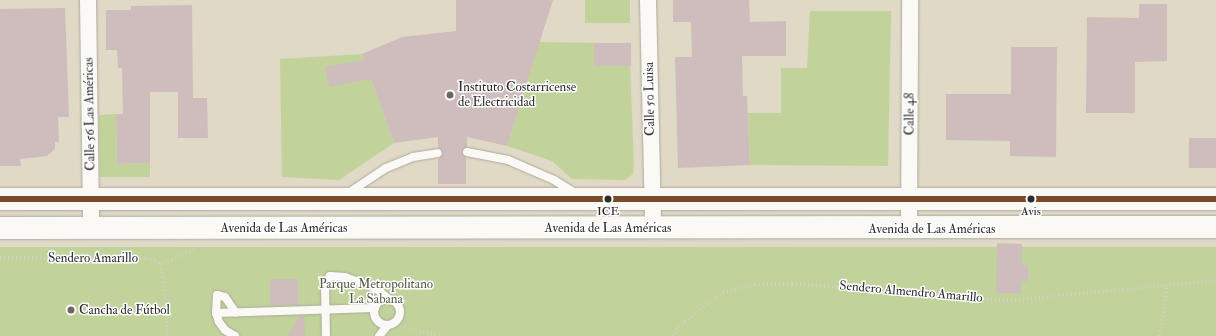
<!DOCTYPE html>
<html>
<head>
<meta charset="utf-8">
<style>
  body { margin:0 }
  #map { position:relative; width:1216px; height:336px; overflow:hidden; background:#e0d9c6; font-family:"IM FELL Double Pica",serif }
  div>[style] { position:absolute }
  .green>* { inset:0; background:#c1d39b; transform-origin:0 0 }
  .building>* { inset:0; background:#cebdbc; transform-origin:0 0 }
  .path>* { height:2.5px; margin-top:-1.25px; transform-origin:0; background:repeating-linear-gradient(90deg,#d1cfc9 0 1px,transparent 0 4px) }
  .roads { filter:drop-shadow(0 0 1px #ada99d) drop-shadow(0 0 1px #ada99d) }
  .service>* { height:8px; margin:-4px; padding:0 4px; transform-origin:4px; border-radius:4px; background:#faf9f6 }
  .service>.ring { margin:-4px; padding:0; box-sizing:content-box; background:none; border:8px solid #faf9f6; border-radius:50% }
  .minor>* { height:16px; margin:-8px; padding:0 8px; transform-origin:8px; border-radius:8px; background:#faf9f6 }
  .secondary>* { height:22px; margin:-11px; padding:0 11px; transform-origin:11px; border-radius:11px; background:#faf9f6 }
  .bus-1>* { height:6px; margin:-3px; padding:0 3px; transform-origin:3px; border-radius:3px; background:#7a4b2a }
  .dots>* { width:11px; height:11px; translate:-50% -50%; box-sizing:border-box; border:2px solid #fff; border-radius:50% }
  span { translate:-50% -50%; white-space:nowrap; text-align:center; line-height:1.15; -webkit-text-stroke:3px #fff; paint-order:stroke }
  .bus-label { font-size:12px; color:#2b2b2b }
  .poi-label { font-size:13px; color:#2b2b2b }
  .left { translate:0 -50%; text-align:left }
  .street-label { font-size:13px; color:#2b2b2b }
  .park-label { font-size:13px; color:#505c42 }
</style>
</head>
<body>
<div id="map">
  <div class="green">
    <div style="left:585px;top:0;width:45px;height:23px"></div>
    <div style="clip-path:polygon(810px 11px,891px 11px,888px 166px,750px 165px,748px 113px,781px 113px,781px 68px,807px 68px)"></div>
    <div style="clip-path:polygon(539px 42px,594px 43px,594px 66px,630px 66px,634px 166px,633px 174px,625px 180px,572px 179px,552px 161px,507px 146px)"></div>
    <div style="clip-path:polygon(362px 54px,394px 143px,339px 180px,282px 177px,280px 59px)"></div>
    <div style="clip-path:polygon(116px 114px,117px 164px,150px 163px,150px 177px,100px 177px,99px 115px)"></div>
    <div style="left:0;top:247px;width:1216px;height:89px"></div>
  </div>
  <div class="building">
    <div style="clip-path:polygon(456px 0,553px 0,507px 146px,467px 137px,467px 147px,462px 151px,466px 158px,466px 184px,438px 184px,438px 159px,443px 153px,438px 148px,438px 137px,394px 143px,371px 79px,329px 87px,325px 67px,364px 60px,362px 54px,402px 37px,456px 31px)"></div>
    <div style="clip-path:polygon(673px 0,749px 0,750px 22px,786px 21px,786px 56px,742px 56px,743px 96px,747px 96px,750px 165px,678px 168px,675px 57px,692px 57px,691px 22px,673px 22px)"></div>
    <div style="clip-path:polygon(1139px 4px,1167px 4px,1167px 61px,1135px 62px,1135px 113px,1086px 113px,1087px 17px,1139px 18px)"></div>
    <div style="clip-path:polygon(192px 5px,193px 98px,207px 98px,208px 138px,178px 138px,178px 92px,150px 92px,150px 163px,117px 164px,116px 114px,123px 114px,122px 68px,118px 68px,117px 50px,106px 50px,106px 10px,131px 10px,131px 6px)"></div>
    <div style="clip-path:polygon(65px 8px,69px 117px,58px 117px,59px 142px,55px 142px,55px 149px,47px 156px,20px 159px,21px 166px,0 166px,0 9px)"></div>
    <div style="left:594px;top:43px;width:37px;height:23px"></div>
    <div style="clip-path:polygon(1011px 47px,1057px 47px,1056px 157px,1010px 156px,1010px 141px,946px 140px,946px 94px,1011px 94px)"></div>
    <div style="left:1189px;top:138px;width:27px;height:30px"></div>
    <div style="clip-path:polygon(997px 243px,1022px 244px,1022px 265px,1028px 265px,1028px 281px,1022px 281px,1021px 293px,996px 293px)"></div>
    <div style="left:270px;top:279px;width:28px;height:26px"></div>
    <div style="clip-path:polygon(300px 316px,304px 316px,305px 336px,288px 336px)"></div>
  </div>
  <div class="path">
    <div style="left:0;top:257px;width:146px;rotate:0.4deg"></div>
    <div style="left:146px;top:258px;width:9px;rotate:13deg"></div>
    <div style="left:155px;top:260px;width:6px;rotate:39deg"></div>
    <div style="left:160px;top:264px;width:15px;rotate:74deg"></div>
    <div style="left:164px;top:278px;width:58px;rotate:86.1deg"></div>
    <div style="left:160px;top:264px;width:39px;rotate:-24deg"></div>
    <div style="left:400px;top:326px;width:45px;rotate:12.8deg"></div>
    <div style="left:672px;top:336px;width:12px;rotate:-59deg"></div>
    <div style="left:678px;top:326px;width:56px;rotate:-37.1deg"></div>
    <div style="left:723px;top:292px;width:33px;rotate:-14deg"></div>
    <div style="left:755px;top:284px;width:37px;rotate:-2deg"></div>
    <div style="left:792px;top:283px;width:216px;rotate:4.5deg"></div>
    <div style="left:1007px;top:300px;width:210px;rotate:-5.5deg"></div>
    <div style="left:1159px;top:336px;width:51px;rotate:-80.9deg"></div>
  </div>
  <div class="roads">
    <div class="service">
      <div style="left:467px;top:152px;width:42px;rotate:11deg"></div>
      <div style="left:508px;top:160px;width:50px;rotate:23.5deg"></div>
      <div style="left:554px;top:180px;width:25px;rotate:32deg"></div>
      <div style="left:347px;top:194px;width:47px;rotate:-33.7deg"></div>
      <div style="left:386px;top:168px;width:29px;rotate:-22deg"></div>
      <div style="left:413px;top:157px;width:25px;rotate:-9deg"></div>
      <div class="ring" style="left:374px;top:299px;width:18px;height:18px"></div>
      <div style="left:216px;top:313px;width:159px;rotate:-1.8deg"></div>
      <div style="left:235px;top:336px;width:12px;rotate:-149deg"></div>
      <div style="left:225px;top:330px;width:10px;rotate:-127deg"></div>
      <div style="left:219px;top:322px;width:9px;rotate:-108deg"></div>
      <div style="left:216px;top:313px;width:18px;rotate:-87deg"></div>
      <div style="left:217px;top:295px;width:8px;rotate:14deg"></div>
      <div style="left:225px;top:297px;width:19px;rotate:55deg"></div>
      <div style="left:326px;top:336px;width:52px;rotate:-91.1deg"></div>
      <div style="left:325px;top:284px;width:9px;rotate:-58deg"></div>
      <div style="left:330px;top:276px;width:15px;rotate:4deg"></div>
      <div style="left:345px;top:277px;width:32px;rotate:20deg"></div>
      <div style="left:375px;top:288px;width:18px;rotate:38deg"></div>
      <div style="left:379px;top:336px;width:14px;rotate:-51deg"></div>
    </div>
    <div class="minor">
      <div style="left:88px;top:0;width:228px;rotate:89.2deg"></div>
      <div style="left:648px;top:0;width:228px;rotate:88.7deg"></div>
      <div style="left:909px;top:229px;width:229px;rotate:-89.7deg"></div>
    </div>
    <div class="secondary">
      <div style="left:0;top:199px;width:1216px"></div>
      <div style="left:0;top:228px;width:1216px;rotate:-0.05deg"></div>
    </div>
  </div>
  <div class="bus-1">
    <div style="left:0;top:199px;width:1216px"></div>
  </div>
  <div class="dots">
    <div style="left:450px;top:95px;background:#6a6861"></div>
    <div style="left:608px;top:199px;background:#2b2b2b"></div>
    <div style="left:1031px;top:199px;background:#2b2b2b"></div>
    <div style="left:71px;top:310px;background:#6a6861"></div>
  </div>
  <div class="bus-label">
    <span style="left:608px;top:212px">ICE</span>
    <span style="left:1031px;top:212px">Avis</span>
  </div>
  <div class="poi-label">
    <span class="left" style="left:458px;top:95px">Instituto Costarricense<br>de Electricidad</span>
    <span class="left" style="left:79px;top:310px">Cancha de Fútbol</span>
  </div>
  <div class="street-label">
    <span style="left:650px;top:99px;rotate:-91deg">Calle 50 Luisa</span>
    <span style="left:90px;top:114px;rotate:-91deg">Calle 56 Las Américas</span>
    <span style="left:910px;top:114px;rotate:-90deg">Calle 48</span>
    <span style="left:284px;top:228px">Avenida de Las Américas</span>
    <span style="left:608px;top:228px">Avenida de Las Américas</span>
    <span style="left:932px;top:229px">Avenida de Las Américas</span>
    <span style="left:93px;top:258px">Sendero Amarillo</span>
    <span style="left:911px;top:292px;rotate:5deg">Sendero Almendro Amarillo</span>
  </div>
  <div class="park-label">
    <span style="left:376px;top:292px">Parque Metropolitano<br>La Sabana</span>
  </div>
</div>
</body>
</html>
